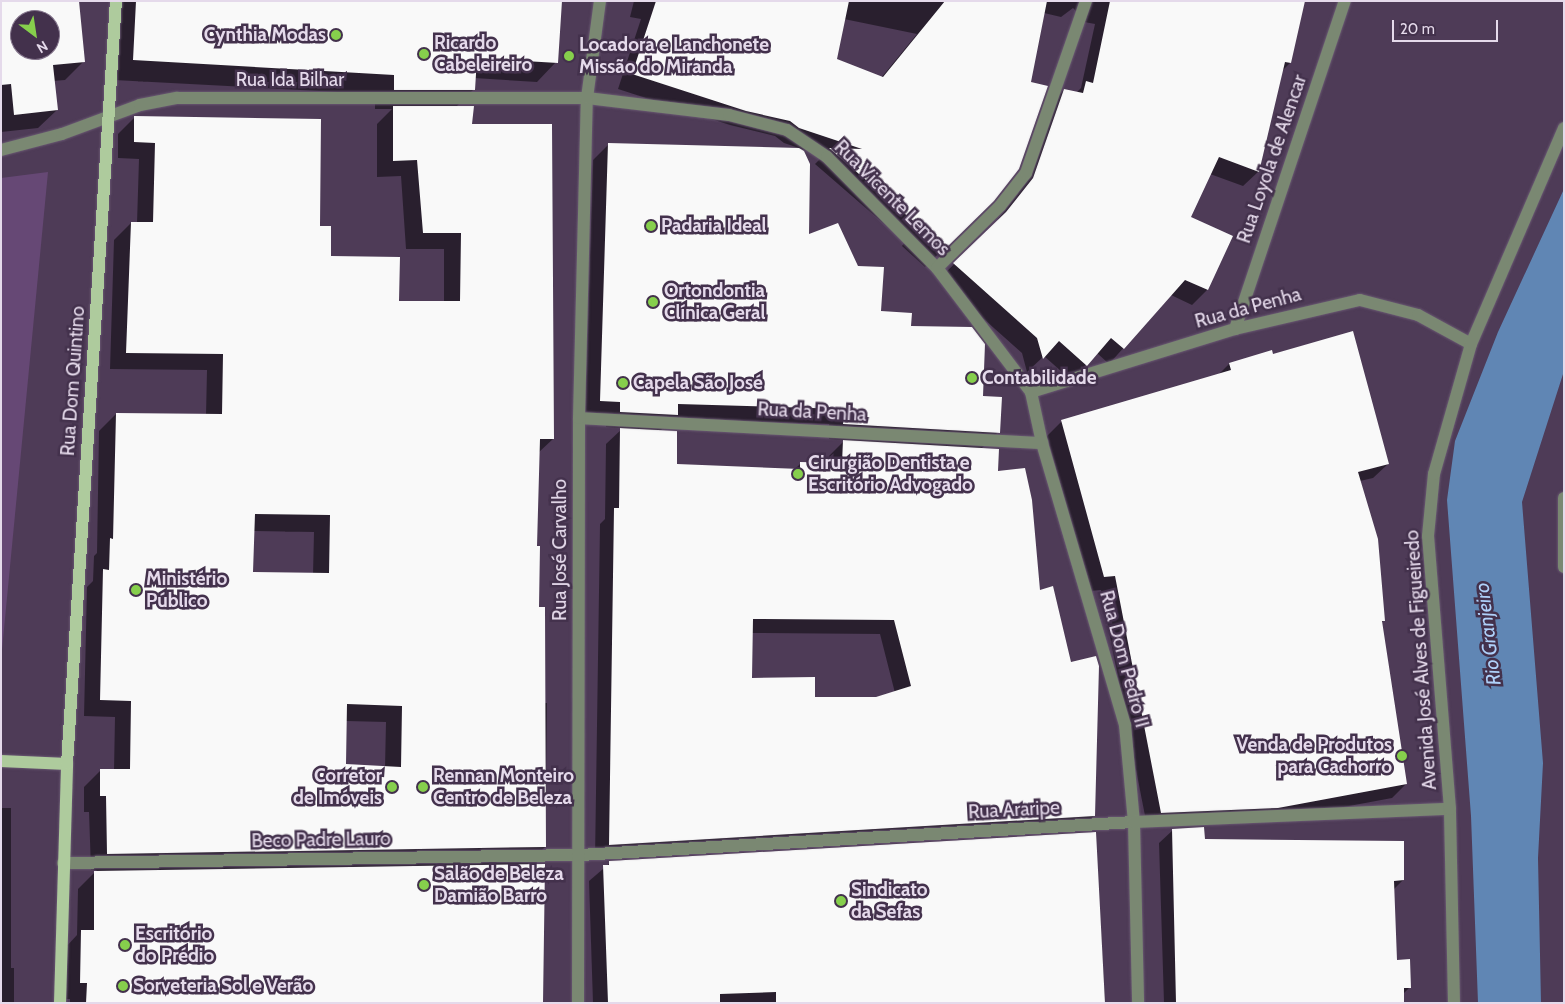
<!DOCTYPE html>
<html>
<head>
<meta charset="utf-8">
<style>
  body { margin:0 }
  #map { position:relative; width:1565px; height:1004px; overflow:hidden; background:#4e3b57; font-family:Cabin,sans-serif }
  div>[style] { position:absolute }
  .green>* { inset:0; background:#664875 }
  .water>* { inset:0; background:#6086b4 }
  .shadow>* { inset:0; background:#0007 }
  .building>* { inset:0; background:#f9f9f9 }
  .roads { filter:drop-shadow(0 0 1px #695872) drop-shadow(0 0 1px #695872) }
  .minor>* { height:12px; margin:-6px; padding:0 6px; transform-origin:6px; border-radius:6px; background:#7a8872 }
  .major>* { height:12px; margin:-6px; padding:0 6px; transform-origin:6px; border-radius:6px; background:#aecb9d }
  .dots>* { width:14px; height:14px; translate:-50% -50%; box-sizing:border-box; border:2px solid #43314c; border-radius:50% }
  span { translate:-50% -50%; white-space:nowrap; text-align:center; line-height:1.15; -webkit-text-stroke:5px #43314c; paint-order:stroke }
  .poi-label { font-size:19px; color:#e5daeb; font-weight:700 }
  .right { translate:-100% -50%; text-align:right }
  .left { translate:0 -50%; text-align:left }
  .street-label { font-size:19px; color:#e5daeb }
  .water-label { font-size:20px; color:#afd1fa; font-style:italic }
  .frame { position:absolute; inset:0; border:2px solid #e5daeb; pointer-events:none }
  .north { position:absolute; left:10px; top:10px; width:50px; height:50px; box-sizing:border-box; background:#43314c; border:1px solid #84758c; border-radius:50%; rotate:149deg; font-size:14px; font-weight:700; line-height:20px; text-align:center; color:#e5daeb }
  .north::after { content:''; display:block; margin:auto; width:18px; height:22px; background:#86cf4c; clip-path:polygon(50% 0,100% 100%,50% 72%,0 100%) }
  .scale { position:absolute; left:1392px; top:20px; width:106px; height:22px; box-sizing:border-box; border:2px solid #e5daeb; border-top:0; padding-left:6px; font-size:15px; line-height:18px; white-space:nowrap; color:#e5daeb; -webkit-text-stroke:4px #43314c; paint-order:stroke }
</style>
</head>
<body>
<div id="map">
  <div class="green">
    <div style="clip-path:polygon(48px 172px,1px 660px,1px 178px)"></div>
  </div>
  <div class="water">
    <div style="clip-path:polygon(1564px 189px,1564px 371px,1522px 502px,1543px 763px,1538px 858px,1541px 1003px,1478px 1003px,1471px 816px,1447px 500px,1455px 441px,1498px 332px)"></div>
  </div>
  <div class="shadow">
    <div style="clip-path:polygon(evenodd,1px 1px,77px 1px,84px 61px,65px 80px,53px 81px,57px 110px,38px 128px,1px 132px,1px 1px,20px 20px,50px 20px,50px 50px,20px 50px,20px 20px)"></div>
    <div style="clip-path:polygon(evenodd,118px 1px,561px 1px,556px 62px,537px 82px,474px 78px,474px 89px,456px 107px,471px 125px,553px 439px,538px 453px,536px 547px,542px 703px,547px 703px,545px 847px,527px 865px,542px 1003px,70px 1003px,70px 999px,64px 999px,65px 948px,77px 935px,78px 889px,97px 870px,91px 870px,89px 812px,84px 812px,84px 787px,101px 770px,114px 770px,115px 717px,84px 716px,87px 587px,93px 581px,94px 556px,97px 553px,99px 431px,116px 414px,206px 415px,207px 370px,110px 369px,114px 240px,131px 223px,137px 223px,139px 159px,118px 158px,118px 134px,135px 117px,319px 227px,329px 257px,398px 303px,444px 302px,444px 249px,406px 249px,401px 176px,377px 177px,377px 124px,392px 109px,375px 109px,375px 94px,114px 80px,118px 1px,253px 531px,314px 532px,313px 574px,252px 573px,253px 531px,118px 1px,346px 721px,386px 722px,385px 767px,344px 765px,346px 721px)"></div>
    <div style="clip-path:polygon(evenodd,634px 1px,1303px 1px,1290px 63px,1282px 71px,1258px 172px,1243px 186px,1210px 174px,1189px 217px,1232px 237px,1207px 290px,1192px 305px,1171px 295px,1109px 364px,1097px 353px,1071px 380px,1044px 356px,1027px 372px,1022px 353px,939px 279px,992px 227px,1018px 194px,1049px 106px,1064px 90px,1076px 93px,1081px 88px,1095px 24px,1079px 21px,1079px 14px,1073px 8px,1061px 17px,1044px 13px,993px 200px,925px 267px,902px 246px,905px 242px,815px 164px,823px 156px,784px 143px,775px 136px,730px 125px,618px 89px,641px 19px,630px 17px,634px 1px,844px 19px,917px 34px,881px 78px,835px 59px,844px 19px)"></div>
    <div style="clip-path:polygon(evenodd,608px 145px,808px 236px,880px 313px,910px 327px,981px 398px,998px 432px,981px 449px,996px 472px,1039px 591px,1094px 816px,1079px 830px,595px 859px,600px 524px,605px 519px,606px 444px,623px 428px,606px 427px,606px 417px,585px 416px,593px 160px,608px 145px,672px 419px,829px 424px,829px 439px,845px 440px,829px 456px,829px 464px,800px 464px,794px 470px,675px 465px,659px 432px,672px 419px,608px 145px,751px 633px,880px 634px,895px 693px,876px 698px,814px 699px,751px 679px,751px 633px)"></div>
    <div style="clip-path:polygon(1273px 356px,1388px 464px,1373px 478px,1360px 481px,1384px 620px,1381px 623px,1406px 784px,1392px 798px,1263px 822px,1147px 826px,1101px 590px,1090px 591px,1047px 436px,1062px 421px,1218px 375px,1229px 364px)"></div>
    <div style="clip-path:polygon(1px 808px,11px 808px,11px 968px,14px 968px,14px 1003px,1px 1003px)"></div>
    <div style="clip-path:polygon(1173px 830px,1203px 840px,1403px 880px,1393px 890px,1396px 961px,1410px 987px,1403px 994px,1403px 1003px,1164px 1003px,1159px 843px)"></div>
    <div style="clip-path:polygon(1095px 834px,1105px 1003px,593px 1003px,589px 881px,610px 863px)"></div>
  </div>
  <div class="building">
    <div style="clip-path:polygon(evenodd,1px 1px,79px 1px,85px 62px,53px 65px,58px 110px,14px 115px,11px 84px,1px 85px,1px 1px,20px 20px,50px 20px,50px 50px,20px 50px,20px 20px)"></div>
    <div style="clip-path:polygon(136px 1px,562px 1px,558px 63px,477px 58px,475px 90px,394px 90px,394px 75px,133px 60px)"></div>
    <div style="clip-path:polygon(656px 1px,849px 1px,837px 59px,883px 77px,945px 1px,1047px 1px,1031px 82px,1048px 86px,1019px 169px,994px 201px,941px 253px,916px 231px,919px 226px,829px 148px,862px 149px,799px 128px,790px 121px,746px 111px,632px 74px)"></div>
    <div style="clip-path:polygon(1110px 1px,1305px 1px,1291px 63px,1285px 62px,1259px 172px,1219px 157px,1191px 217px,1233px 236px,1208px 290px,1185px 280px,1124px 349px,1111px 338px,1087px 366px,1059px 341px,1043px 359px,1037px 338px,953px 263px,1006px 212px,1033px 178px,1064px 89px,1083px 93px,1086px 81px,1093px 83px)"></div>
    <div style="clip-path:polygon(evenodd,393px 106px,474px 106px,472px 124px,552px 124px,554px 439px,540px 439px,537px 546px,540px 546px,539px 607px,545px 607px,546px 847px,107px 854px,106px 796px,100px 796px,100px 769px,130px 769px,131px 701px,100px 700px,103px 569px,109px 570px,110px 538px,113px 539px,116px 413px,222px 414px,223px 354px,126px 353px,131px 222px,153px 222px,155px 143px,134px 142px,134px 116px,321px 119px,320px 226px,331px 226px,331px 256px,400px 257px,399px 301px,460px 301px,461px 233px,423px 233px,417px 160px,393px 161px,393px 106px,255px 514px,330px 515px,329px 573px,253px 572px,255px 514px,393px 106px,347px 704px,402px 706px,401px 767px,346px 764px,347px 704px)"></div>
    <div style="clip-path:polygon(608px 143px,799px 148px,804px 151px,810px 164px,809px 234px,838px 223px,858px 266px,884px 267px,881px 311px,912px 313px,911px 326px,972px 327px,985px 344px,983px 396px,1002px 397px,1000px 433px,843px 424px,844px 409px,678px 404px,678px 415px,620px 412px,620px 402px,600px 401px)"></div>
    <div style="clip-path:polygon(1353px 331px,1389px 464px,1358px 472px,1378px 539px,1385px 621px,1382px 621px,1407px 784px,1278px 808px,1161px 813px,1115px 576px,1104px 577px,1061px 420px,1231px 370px,1229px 363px,1272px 350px,1273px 354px)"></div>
    <div style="clip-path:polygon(evenodd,620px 428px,677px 431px,677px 464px,800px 469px,800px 462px,842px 463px,843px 440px,999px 449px,998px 471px,1025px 468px,1032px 500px,1040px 590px,1053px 586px,1071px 662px,1096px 656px,1099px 666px,1095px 816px,609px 845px,614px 508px,619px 508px,620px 428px,753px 619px,894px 620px,911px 686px,876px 697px,815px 697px,815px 677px,752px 678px,753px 619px)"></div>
    <div style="clip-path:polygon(1204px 827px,1205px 839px,1404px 841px,1404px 880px,1394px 881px,1397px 960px,1410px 959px,1411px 988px,1404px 988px,1404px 1003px,1176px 1003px,1172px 829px)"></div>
    <div style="clip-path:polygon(1096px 832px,1105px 1003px,776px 1003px,776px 992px,720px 994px,720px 1003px,608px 1003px,603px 865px,609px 865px,609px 861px)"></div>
    <div style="clip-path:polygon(545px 864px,543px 1003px,86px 1003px,87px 983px,80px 983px,81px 930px,94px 930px,94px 871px)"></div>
  </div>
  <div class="roads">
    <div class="minor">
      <div style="left:1px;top:150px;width:63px;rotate:-14.7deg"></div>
      <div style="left:62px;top:134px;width:83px;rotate:-20.4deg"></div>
      <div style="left:140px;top:105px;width:38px;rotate:-11deg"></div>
      <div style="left:177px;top:98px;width:410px"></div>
      <div style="left:587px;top:98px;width:143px;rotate:6.8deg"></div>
      <div style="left:729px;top:115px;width:60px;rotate:14.5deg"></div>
      <div style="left:787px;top:130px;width:48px;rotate:34deg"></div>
      <div style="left:827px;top:157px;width:156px;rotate:45.3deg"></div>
      <div style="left:937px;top:268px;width:156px;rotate:52.8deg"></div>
      <div style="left:1031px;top:392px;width:52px;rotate:77.8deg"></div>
      <div style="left:1042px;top:443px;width:294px;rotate:73.6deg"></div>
      <div style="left:1125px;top:725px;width:97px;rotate:84.7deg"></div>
      <div style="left:1134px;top:822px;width:181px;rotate:88.7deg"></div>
      <div style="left:937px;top:268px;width:88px;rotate:-44.5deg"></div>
      <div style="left:1000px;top:206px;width:42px;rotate:-51.8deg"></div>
      <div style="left:1026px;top:173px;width:182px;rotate:-70.8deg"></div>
      <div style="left:1235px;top:329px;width:346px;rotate:-71.5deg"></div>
      <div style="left:1031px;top:392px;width:214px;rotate:-17.2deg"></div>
      <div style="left:1235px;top:329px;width:128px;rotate:-13.1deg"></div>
      <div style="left:1360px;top:300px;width:60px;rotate:14.5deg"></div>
      <div style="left:1418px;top:315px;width:60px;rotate:28.7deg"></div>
      <div style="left:579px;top:418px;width:464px;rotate:3.1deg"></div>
      <div style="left:1564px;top:498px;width:69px;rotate:90deg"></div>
      <div style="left:63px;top:863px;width:517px;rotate:-0.89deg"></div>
      <div style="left:580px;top:855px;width:555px;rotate:-3.41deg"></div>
      <div style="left:1134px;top:822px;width:316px;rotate:-2.4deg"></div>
      <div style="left:578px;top:1003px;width:585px;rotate:-89.9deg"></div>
      <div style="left:579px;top:418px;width:320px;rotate:-88.6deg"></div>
      <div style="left:587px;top:98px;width:98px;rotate:-82.4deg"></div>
      <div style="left:1454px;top:1003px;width:194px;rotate:-91.2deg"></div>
      <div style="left:1450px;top:809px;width:274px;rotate:-94.6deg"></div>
      <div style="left:1428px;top:536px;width:62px;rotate:-84.5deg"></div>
      <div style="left:1434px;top:474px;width:135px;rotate:-74.1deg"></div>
      <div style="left:1471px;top:344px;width:235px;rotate:-66.7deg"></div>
    </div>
    <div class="major">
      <div style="left:1px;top:761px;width:66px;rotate:2.6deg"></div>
      <div style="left:60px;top:1003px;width:239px;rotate:-88.3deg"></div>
      <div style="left:67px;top:764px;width:765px;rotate:-86.33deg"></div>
    </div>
  </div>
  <div class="dots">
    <div style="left:336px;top:35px;background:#86cf4c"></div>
    <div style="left:424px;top:54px;background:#86cf4c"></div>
    <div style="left:569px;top:56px;background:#86cf4c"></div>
    <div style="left:651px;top:226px;background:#86cf4c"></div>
    <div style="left:653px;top:302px;background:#86cf4c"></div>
    <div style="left:972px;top:378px;background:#86cf4c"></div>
    <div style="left:623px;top:383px;background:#86cf4c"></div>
    <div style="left:798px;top:474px;background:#86cf4c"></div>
    <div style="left:136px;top:590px;background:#86cf4c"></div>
    <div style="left:1402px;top:756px;background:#86cf4c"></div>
    <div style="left:392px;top:787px;background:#86cf4c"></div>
    <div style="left:423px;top:787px;background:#86cf4c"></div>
    <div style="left:424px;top:885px;background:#86cf4c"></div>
    <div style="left:841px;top:901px;background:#86cf4c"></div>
    <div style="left:125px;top:945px;background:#86cf4c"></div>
    <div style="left:123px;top:986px;background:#86cf4c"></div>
  </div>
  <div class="poi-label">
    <span class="right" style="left:326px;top:35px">Cynthia Modas</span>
    <span class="left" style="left:434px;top:54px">Ricardo<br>Cabeleireiro</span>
    <span class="left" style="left:579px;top:56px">Locadora e Lanchonete<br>Missão do Miranda</span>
    <span class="left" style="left:661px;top:226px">Padaria Ideal</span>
    <span class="left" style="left:664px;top:302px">Ortondontia<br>Clínica Geral</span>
    <span class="left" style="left:982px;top:378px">Contabilidade</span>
    <span class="left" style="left:633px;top:383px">Capela São José</span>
    <span class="left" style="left:808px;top:474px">Cirurgião Dentista e<br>Escritório Advogado</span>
    <span class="left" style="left:146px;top:590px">Ministério<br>Público</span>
    <span class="right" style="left:1392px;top:756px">Venda de Produtos<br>para Cachorro</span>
    <span class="right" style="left:382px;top:787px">Corretor<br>de Imóveis</span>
    <span class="left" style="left:433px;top:787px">Rennan Monteiro<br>Centro de Beleza</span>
    <span class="left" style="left:434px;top:885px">Salão de Beleza<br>Damião Barro</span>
    <span class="left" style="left:851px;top:901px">Sindicato<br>da Sefas</span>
    <span class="left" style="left:135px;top:945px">Escritório<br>do Prédio</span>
    <span class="left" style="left:133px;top:986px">Sorveteria Sol e Verão</span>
  </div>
  <div class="street-label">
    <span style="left:290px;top:80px">Rua Ida Bilhar</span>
    <span style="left:1272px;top:159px;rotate:-71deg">Rua Loyola de Alencar</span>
    <span style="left:892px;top:198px;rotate:45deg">Rua Vicente Lemos</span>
    <span style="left:1248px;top:308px;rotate:-15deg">Rua da Penha</span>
    <span style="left:73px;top:381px;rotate:-86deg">Rua Dom Quintino</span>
    <span style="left:812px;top:412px;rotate:3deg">Rua da Penha</span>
    <span style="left:560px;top:550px;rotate:-90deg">Rua José Carvalho</span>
    <span style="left:1124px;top:659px;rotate:75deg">Rua Dom Pedro II</span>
    <span style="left:1421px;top:660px;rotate:-94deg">Avenida José Alves de Figueiredo</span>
    <span style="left:1014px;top:810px;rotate:-3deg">Rua Araripe</span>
    <span style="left:321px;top:840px;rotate:-1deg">Beco Padre Lauro</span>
  </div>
  <div class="water-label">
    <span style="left:1488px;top:634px;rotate:-97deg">Rio Granjeiro</span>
  </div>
  <div class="frame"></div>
  <div class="north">N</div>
  <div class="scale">20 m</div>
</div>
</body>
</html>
